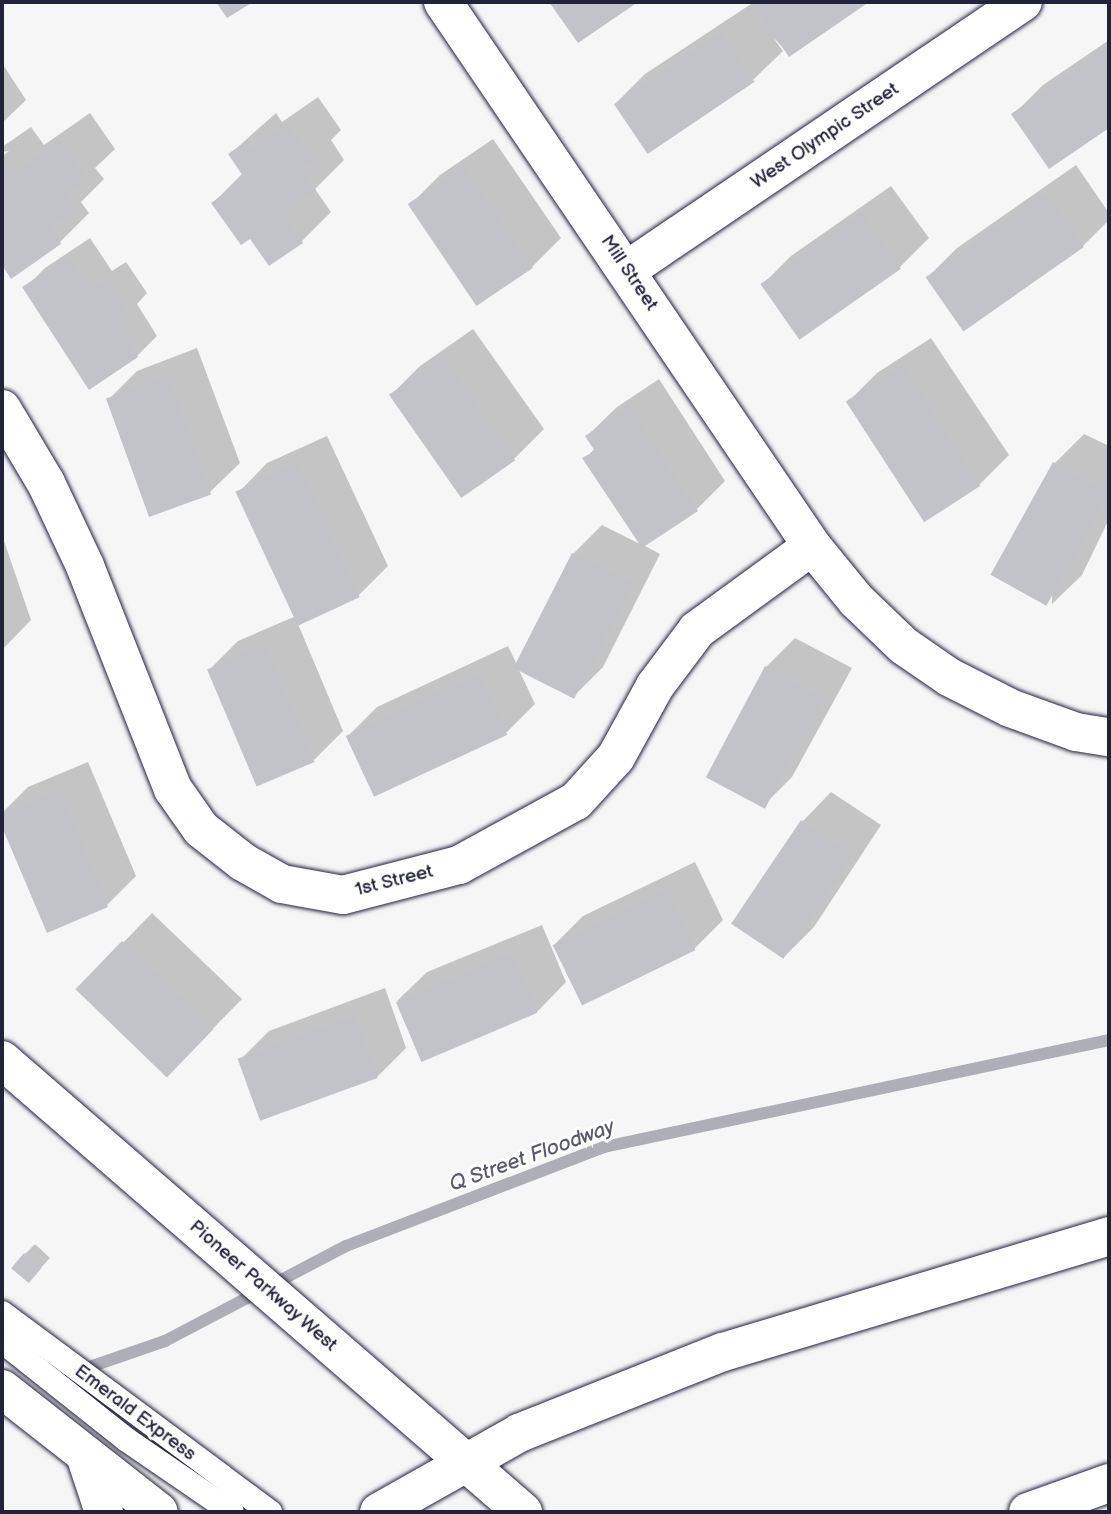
<!DOCTYPE html>
<html>
<head>
<meta charset="utf-8">
<style>
  body { margin:0 }
  #map { position:relative; width:1111px; height:1514px; overflow:hidden; background:#f6f6f7; font-family:"Balsamiq Sans",sans-serif }
  div>[style] { position:absolute }
  .shadow>* { inset:0; background:#0003 }
  .stream>* { height:12px; margin:-6px; padding:0 6px; transform-origin:6px; border-radius:6px; background:#aeaeb7 }
  .building>* { inset:0; background:#c2c2c9; transform-origin:0 0 }
  .roads { filter:drop-shadow(0 0 2px #22223b) drop-shadow(0 0 2px #22223b) }
  .service>* { height:24px; margin:-12px; padding:0 12px; transform-origin:12px; border-radius:12px; background:#fff }
  .minor>* { height:38px; margin:-19px; padding:0 19px; transform-origin:19px; border-radius:19px; background:#fff }
  .primary>* { height:38px; margin:-19px; padding:0 19px; transform-origin:19px; border-radius:19px; background:#fff }
  .motorway>* { height:38px; margin:-19px; padding:0 19px; transform-origin:19px; border-radius:19px; background:#fff }
  span { translate:-50% -50%; white-space:nowrap; text-align:center; line-height:1.15; -webkit-text-stroke:6px #fff; paint-order:stroke }
  .street-label { font-size:19px; color:#22223b }
  .water-label { font-size:21px; color:#5a5a6d; font-style:italic }
  .frame { position:absolute; inset:0; border:4px solid #22223b; pointer-events:none }
</style>
</head>
<body>
<div id="map">
  <div class="shadow">
    <div style="clip-path:polygon(754px 2px,866px 2px,790px 55px,773px 37px,783px 51px,753px 80px,616px 103px,645px 74px)"></div>
    <div style="clip-path:polygon(1109px 40px,1109px 126px,1050px 167px,1014px 114px,1043px 85px)"></div>
    <div style="clip-path:polygon(2px 63px,26px 100px,2px 123px)"></div>
    <div style="clip-path:polygon(318px 97px,341px 130px,331px 140px,344px 160px,315px 189px,331px 212px,302px 241px,269px 264px,250px 236px,213px 203px,243px 173px,230px 154px,276px 113px,282px 122px)"></div>
    <div style="clip-path:polygon(90px 113px,115px 149px,95px 168px,104px 179px,81px 202px,89px 213px,60px 242px,11px 276px,2px 262px,2px 156px,9px 151px,2px 152px,2px 147px,31px 127px,44px 145px)"></div>
    <div style="clip-path:polygon(493px 139px,561px 238px,532px 267px,411px 204px,440px 175px)"></div>
    <div style="clip-path:polygon(1076px 165px,1109px 213px,1109px 220px,1083px 246px,928px 277px,957px 248px)"></div>
    <div style="clip-path:polygon(891px 186px,929px 238px,900px 267px,762px 285px,791px 256px)"></div>
    <div style="clip-path:polygon(90px 238px,112px 271px,126px 262px,147px 293px,137px 304px,157px 336px,137px 356px,90px 387px,25px 288px,45px 268px)"></div>
    <div style="clip-path:polygon(473px 329px,544px 429px,515px 458px,462px 496px,391px 395px,420px 366px)"></div>
    <div style="clip-path:polygon(931px 338px,1009px 455px,980px 484px,848px 402px,877px 373px)"></div>
    <div style="clip-path:polygon(197px 348px,240px 463px,210px 492px,150px 515px,108px 400px,137px 371px)"></div>
    <div style="clip-path:polygon(659px 379px,725px 481px,696px 510px,643px 545px,660px 554px,603px 667px,574px 696px,518px 668px,535px 704px,506px 733px,348px 736px,377px 707px,508px 646px,517px 665px,573px 554px,602px 525px,642px 545px,585px 459px,595px 448px,587px 436px,617px 407px)"></div>
    <div style="clip-path:polygon(1084px 434px,1109px 446px,1109px 519px,1082px 575px,1052px 604px,1055px 463px)"></div>
    <div style="clip-path:polygon(327px 436px,388px 566px,359px 595px,298px 624px,343px 731px,314px 760px,209px 670px,238px 641px,296px 616px,238px 493px,267px 463px)"></div>
    <div style="clip-path:polygon(2px 535px,31px 620px,2px 650px)"></div>
    <div style="clip-path:polygon(795px 638px,852px 668px,792px 777px,763px 806px,766px 667px)"></div>
    <div style="clip-path:polygon(88px 762px,136px 876px,107px 905px,47px 931px,2px 813px,28px 787px)"></div>
    <div style="clip-path:polygon(831px 792px,881px 825px,814px 927px,785px 956px,802px 822px)"></div>
    <div style="clip-path:polygon(695px 862px,723px 920px,694px 949px,554px 945px,583px 916px)"></div>
    <div style="clip-path:polygon(152px 913px,242px 999px,196px 1046px,78px 989px)"></div>
    <div style="clip-path:polygon(542px 925px,566px 982px,537px 1012px,397px 1001px,427px 972px)"></div>
    <div style="clip-path:polygon(385px 988px,406px 1048px,377px 1077px,240px 1060px,269px 1031px)"></div>
    <div style="clip-path:polygon(35px 1244px,50px 1258px,38px 1271px,25px 1254px)"></div>
  </div>
  <div class="stream">
    <div style="left:78px;top:1371px;width:92px;rotate:-19deg"></div>
    <div style="left:165px;top:1341px;width:204px;rotate:-27.7deg"></div>
    <div style="left:346px;top:1246px;width:276px;rotate:-21deg"></div>
    <div style="left:604px;top:1147px;width:516px;rotate:-11.96deg"></div>
  </div>
  <div class="building">
    <div style="clip-path:polygon(216px 2px,253px 2px,227px 18px)"></div>
    <div style="clip-path:polygon(549px 2px,638px 2px,578px 43px)"></div>
    <div style="clip-path:polygon(751px 2px,869px 2px,789px 57px)"></div>
    <div style="left:721px;top:32px;width:60px;height:129px;rotate:56deg"></div>
    <div style="clip-path:polygon(1109px 47px,1109px 128px,1049px 169px,1011px 114px)"></div>
    <div style="clip-path:polygon(288px 125px,313px 161px,301px 169px,316px 190px,283px 213px,303px 243px,269px 266px,250px 239px,241px 245px,211px 203px,245px 179px,228px 154px,247px 141px,252px 150px)"></div>
    <div style="clip-path:polygon(60px 141px,87px 179px,65px 195px,76px 210px,50px 227px,61px 244px,11px 279px,2px 265px,2px 155px,14px 173px)"></div>
    <div style="left:464px;top:166px;width:123px;height:68px;rotate:56deg"></div>
    <div style="left:1046px;top:193px;width:66px;height:147px;rotate:55deg"></div>
    <div style="left:862px;top:213px;width:68px;height:124px;rotate:55deg"></div>
    <div style="clip-path:polygon(69px 257px,91px 290px,106px 280px,129px 315px,116px 323px,138px 357px,89px 390px,22px 287px)"></div>
    <div style="left:443px;top:357px;width:126px;height:66px;rotate:55deg"></div>
    <div style="left:902px;top:365px;width:144px;height:67px;rotate:57deg"></div>
    <div style="left:168px;top:376px;width:126px;height:66px;rotate:70deg"></div>
    <div style="clip-path:polygon(629px 407px,698px 511px,642px 548px,582px 458px,595px 451px,585px 436px)"></div>
    <div style="left:1053px;top:462px;width:64px;height:129px;rotate:29deg"></div>
    <div style="left:297px;top:463px;width:148px;height:68px;rotate:65deg"></div>
    <div style="left:572px;top:553px;width:68px;height:129px;rotate:27deg"></div>
    <div style="left:265px;top:645px;width:127px;height:63px;rotate:67deg"></div>
    <div style="left:765px;top:666px;width:67px;height:126px;rotate:28deg"></div>
    <div style="left:479px;top:674px;width:67px;height:147px;rotate:65deg"></div>
    <div style="clip-path:polygon(59px 790px,108px 907px,47px 933px,2px 827px,2px 814px)"></div>
    <div style="left:801px;top:820px;width:63px;height:125px;rotate:34deg"></div>
    <div style="left:666px;top:890px;width:67px;height:126px;rotate:64deg"></div>
    <div style="left:122px;top:941px;width:127px;height:67px;rotate:44deg"></div>
    <div style="left:512px;top:953px;width:65px;height:126px;rotate:67deg"></div>
    <div style="left:355px;top:1016px;width:66px;height:125px;rotate:70deg"></div>
    <div style="left:24px;top:1253px;width:23px;height:20px;rotate:40deg"></div>
  </div>
  <div class="roads">
    <div class="service">
      <div style="left:2px;top:1313px;width:334px;rotate:36.6deg"></div>
      <div style="left:2px;top:1341px;width:159px;rotate:38.4deg"></div>
      <div style="left:127px;top:1440px;width:127px;rotate:34.4deg"></div>
    </div>
    <div class="minor">
      <div style="left:443px;top:2px;width:657px;rotate:55.85deg"></div>
      <div style="left:812px;top:546px;width:70px;rotate:50.8deg"></div>
      <div style="left:856px;top:600px;width:66px;rotate:43.8deg"></div>
      <div style="left:904px;top:646px;width:55px;rotate:34.6deg"></div>
      <div style="left:949px;top:677px;width:68px;rotate:26.9deg"></div>
      <div style="left:1010px;top:708px;width:70px;rotate:20deg"></div>
      <div style="left:1076px;top:732px;width:33px;rotate:9deg"></div>
      <div style="left:627px;top:270px;width:478px;rotate:-34.1deg"></div>
      <div style="left:2px;top:409px;width:86px;rotate:59.3deg"></div>
      <div style="left:46px;top:483px;width:92px;rotate:64.8deg"></div>
      <div style="left:85px;top:566px;width:240px;rotate:68.5deg"></div>
      <div style="left:173px;top:789px;width:49px;rotate:55deg"></div>
      <div style="left:201px;top:829px;width:53px;rotate:38.2deg"></div>
      <div style="left:243px;top:862px;width:45px;rotate:29.4deg"></div>
      <div style="left:282px;top:884px;width:62px;rotate:10.2deg"></div>
      <div style="left:343px;top:895px;width:120px;rotate:-14.5deg"></div>
      <div style="left:459px;top:865px;width:133px;rotate:-28.7deg"></div>
      <div style="left:576px;top:801px;width:59px;rotate:-47.7deg"></div>
      <div style="left:616px;top:757px;width:81px;rotate:-61.2deg"></div>
      <div style="left:655px;top:686px;width:70px;rotate:-53.1deg"></div>
      <div style="left:697px;top:630px;width:142px;rotate:-36.1deg"></div>
    </div>
    <div class="primary">
      <div style="left:2px;top:1060px;width:690px;rotate:40.94deg"></div>
      <div style="left:2px;top:1389px;width:199px;rotate:38.1deg"></div>
    </div>
    <div class="motorway">
      <div style="left:85px;top:1455px;width:60px;rotate:71.6deg"></div>
      <div style="left:379px;top:1512px;width:161px;rotate:-29.4deg"></div>
      <div style="left:519px;top:1433px;width:219px;rotate:-21.7deg"></div>
      <div style="left:723px;top:1352px;width:403px;rotate:-16.7deg"></div>
      <div style="left:1028px;top:1512px;width:86px;rotate:-19.7deg"></div>
    </div>
  </div>
  <div class="street-label">
    <span style="left:825px;top:136px;rotate:-34deg">West Olympic Street</span>
    <span style="left:629px;top:273px;rotate:56deg">Mill Street</span>
    <span style="left:394px;top:881px;rotate:-14deg">1st Street</span>
    <span style="left:263px;top:1286px;rotate:41deg">Pioneer Parkway West</span>
    <span style="left:135px;top:1413px;rotate:37deg">Emerald Express</span>
  </div>
  <div class="water-label">
    <span style="left:532px;top:1156px;rotate:-20deg">Q Street Floodway</span>
  </div>
  <div class="frame"></div>
</div>
</body>
</html>
